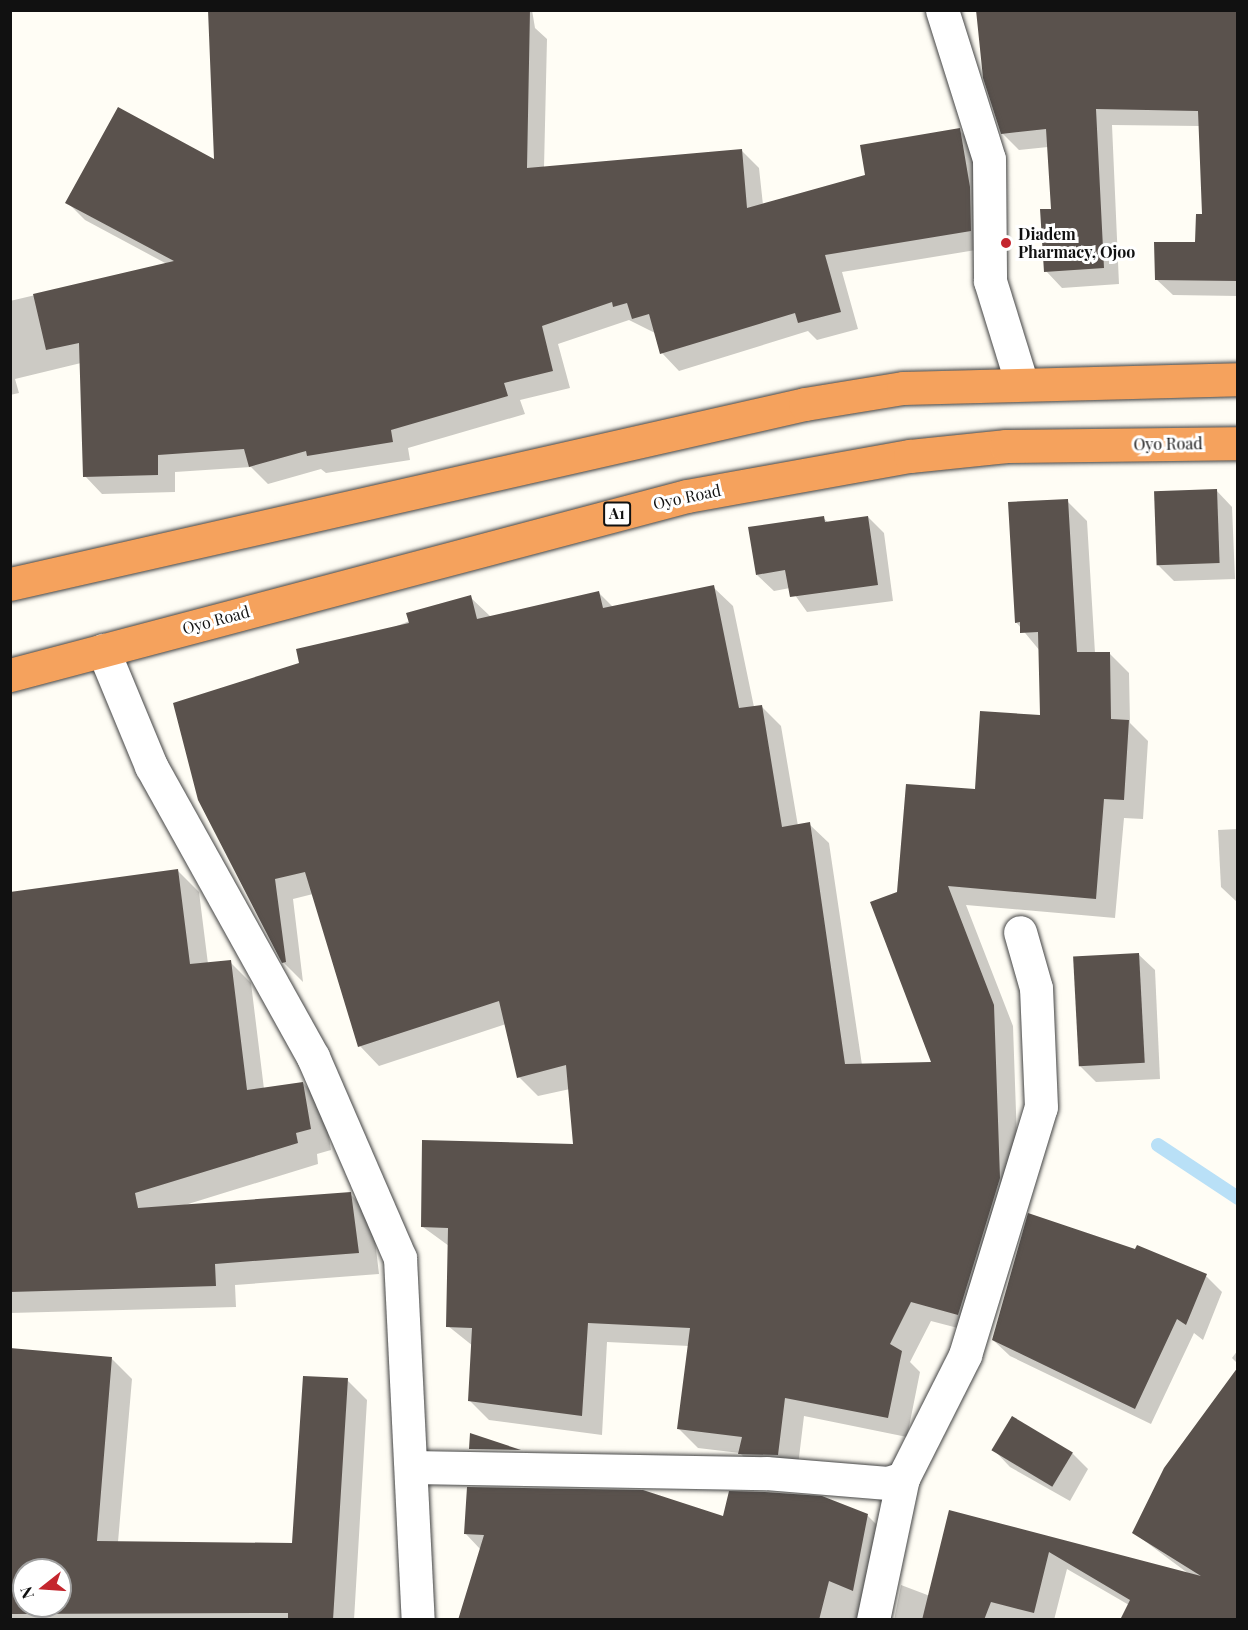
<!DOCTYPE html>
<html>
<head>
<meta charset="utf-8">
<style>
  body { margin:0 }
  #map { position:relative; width:1248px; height:1630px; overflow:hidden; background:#fffdf5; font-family:"Playfair Display",serif }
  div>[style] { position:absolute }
  .shadow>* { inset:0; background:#0003 }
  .stream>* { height:14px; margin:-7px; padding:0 7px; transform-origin:7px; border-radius:7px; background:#b9e0f7 }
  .building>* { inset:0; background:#5a524d; transform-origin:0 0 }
  .roads { filter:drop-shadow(0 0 2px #444) drop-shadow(0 0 2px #444) }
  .street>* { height:33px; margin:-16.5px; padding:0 16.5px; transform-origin:16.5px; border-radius:16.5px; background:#fff }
  .highway>* { height:33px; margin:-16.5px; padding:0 16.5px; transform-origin:16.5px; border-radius:16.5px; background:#f5a25d }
  .dots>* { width:16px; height:16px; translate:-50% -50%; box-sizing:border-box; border:3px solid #fff; border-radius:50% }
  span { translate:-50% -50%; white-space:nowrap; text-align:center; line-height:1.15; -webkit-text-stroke:6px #fff; paint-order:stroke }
  .shield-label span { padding:2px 4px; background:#fff; border:2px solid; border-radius:4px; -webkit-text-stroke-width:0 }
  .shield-label { font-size:15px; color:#111; font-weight:700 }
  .poi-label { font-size:16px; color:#111; font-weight:700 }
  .left { translate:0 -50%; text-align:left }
  .street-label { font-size:16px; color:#111 }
  .frame { position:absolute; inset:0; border:12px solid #111; pointer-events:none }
  .north { position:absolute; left:12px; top:1558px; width:60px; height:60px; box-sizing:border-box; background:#fff; border:2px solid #a0a0a0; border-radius:50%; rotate:253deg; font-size:16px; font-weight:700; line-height:24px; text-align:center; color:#111 }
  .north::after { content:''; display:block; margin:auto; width:21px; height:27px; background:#c4262e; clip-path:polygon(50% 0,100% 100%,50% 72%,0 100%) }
</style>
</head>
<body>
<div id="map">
  <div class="shadow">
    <div style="clip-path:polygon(229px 10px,532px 10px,535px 28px,547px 39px,544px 168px,742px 151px,759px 168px,763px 205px,867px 176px,959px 130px,977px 147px,988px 248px,842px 272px,858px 329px,817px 340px,808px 331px,679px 371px,662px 353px,657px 334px,629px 320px,558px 344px,570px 388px,520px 400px,525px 414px,408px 448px,410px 460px,326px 473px,321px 469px,268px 484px,251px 467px,175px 472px,175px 492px,102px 494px,85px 476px,81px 363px,15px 379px,19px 393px,10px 395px,10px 301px,167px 264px,85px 220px,67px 202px,215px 162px)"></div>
    <div style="clip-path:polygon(1238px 10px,1238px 296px,1173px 295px,1156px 279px,1197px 244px,1203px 216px,1200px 126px,1112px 125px,1119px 284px,1062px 288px,1046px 271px,1053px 210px,1048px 147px,1019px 150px,1002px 133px)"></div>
    <div style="clip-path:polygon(1216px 490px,1232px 507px,1235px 579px,1174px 581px,1158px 565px)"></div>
    <div style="clip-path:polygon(1067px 501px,1087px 521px,1095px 653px,1109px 653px,1129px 673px,1130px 723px,1148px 741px,1143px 819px,1124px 818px,1115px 918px,966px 905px,1013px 1026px,1019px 1198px,977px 1333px,931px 1321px,910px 1362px,920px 1372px,907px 1437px,804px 1416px,797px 1474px,759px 1473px,740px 1453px,698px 1448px,678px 1428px,689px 1346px,607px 1342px,602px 1435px,489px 1420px,470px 1401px,473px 1346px,448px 1326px,449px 1246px,423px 1227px,575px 1145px,570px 1089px,538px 1096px,519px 1077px,506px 1024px,379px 1066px,360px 1046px,313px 894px,293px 899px,303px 982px,283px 962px,199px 799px,301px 664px,470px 597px,491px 617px,599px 593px,614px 608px,713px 587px,733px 606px,754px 707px,761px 706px,781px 726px,798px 826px,809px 824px,829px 843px,862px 1065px,933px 1063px,899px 893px,976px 790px,1042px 716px,1040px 651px,1016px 622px)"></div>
    <div style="clip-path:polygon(868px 517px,884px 533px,893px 601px,807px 612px,790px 588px,774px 591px,757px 575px,823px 518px,829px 523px)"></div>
    <div style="clip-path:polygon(1238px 829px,1238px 903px,1221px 887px,1218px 830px)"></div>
    <div style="clip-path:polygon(178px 871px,199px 892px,208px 964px,230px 962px,251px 983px,264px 1089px,303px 1083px,324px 1104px,331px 1150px,317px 1154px,318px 1164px,185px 1205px,350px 1194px,372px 1215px,379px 1274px,235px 1285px,236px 1307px,10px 1313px,10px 893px)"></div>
    <div style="clip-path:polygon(1138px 954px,1155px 970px,1160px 1079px,1096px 1082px,1080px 1066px)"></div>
    <div style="clip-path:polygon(1206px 1276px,1222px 1292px,1203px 1340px,1194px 1333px,1151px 1424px,1010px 1356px,993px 1340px)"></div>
    <div style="clip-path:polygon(evenodd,10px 1349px,112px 1359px,132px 1379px,118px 1542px,294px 1544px,347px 1380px,367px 1400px,354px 1620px,10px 1620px,10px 1349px,24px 1570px,60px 1570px,60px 1606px,24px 1606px,24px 1570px)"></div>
    <div style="clip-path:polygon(1238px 1350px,1238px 1364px,1232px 1358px)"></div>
    <div style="clip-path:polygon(1238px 1370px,1238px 1620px,1129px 1605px,1067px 1569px,1054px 1620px,894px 1620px,901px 1585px,930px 1596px,950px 1512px,1189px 1574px,1134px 1533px)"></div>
    <div style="clip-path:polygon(994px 1450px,1072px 1453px,1088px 1469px,1070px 1501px,1010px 1467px)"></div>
    <div style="clip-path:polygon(868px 1516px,886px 1534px,877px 1620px,460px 1620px,481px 1550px,465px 1533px,724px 1517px)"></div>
  </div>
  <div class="stream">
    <div style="left:1158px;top:1145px;width:96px;rotate:33.5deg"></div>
  </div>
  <div class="building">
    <div style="clip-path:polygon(208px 10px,530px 10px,527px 168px,742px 149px,747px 208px,865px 175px,860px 145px,960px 128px,970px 187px,971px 231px,825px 255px,841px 312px,798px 323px,795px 313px,660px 354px,649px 314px,632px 319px,627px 303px,613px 307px,612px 302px,542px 326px,553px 371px,504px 383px,508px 396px,391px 430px,393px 442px,307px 456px,306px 451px,249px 467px,244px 449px,158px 455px,158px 475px,83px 477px,79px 343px,46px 350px,33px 294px,174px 261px,65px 203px,118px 107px,214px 159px)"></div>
    <div style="clip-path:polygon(976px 10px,1238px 10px,1238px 281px,1155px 280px,1154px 242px,1195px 242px,1196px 214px,1202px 214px,1198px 111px,1096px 109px,1104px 268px,1044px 272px,1040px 209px,1051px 209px,1046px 129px,1001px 134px,983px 78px)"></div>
    <div style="left:1217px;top:489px;width:74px;height:63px;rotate:88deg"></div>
    <div style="clip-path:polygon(1068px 499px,1077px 652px,1110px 652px,1111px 719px,1129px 720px,1124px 800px,1104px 799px,1096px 899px,948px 886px,994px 1005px,1000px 1178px,958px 1315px,911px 1302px,890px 1344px,902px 1351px,888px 1418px,785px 1398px,778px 1455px,738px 1454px,742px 1437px,677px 1429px,690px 1328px,588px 1323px,582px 1416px,468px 1401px,472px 1328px,446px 1327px,448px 1228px,421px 1227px,422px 1140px,573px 1144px,566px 1065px,517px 1078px,499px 1001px,358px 1047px,305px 872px,275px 879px,286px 962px,282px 963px,198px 800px,173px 703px,299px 663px,296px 649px,409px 623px,406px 613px,471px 595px,477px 619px,599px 591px,603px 608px,714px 585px,739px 708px,762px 705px,782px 827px,810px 822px,845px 1064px,931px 1062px,870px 902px,897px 892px,906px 784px,975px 789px,980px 711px,1040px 715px,1038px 632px,1020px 633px,1020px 622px,1015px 623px,1008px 502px)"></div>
    <div style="clip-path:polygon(824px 516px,825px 522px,868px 516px,878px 585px,790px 597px,785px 570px,756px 575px,748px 527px)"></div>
    <div style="clip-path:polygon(178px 869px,190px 964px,231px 960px,247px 1090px,303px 1082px,311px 1129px,296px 1133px,298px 1143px,135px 1193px,138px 1208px,351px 1192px,359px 1253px,215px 1264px,216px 1286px,10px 1292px,10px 892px)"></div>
    <div style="left:1139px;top:953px;width:110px;height:66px;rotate:87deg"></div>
    <div style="clip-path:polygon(1028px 1213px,1135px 1249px,1137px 1245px,1207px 1274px,1186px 1325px,1177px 1319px,1135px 1409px,992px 1340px)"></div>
    <div style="clip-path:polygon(evenodd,10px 1348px,112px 1357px,97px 1541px,292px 1543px,303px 1376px,348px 1378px,333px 1620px,288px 1620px,288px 1613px,10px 1614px,10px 1348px,24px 1570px,60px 1570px,60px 1606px,24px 1606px,24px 1570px)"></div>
    <div style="clip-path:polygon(1238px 1367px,1238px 1620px,1120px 1620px,1130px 1600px,1049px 1552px,1034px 1613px,991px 1602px,984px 1620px,922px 1620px,949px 1510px,1201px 1576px,1132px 1533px,1164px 1468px)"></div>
    <div style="left:1012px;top:1416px;width:71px;height:40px;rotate:31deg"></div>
    <div style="clip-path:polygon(470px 1433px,521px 1450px,469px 1449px)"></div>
    <div style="clip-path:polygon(467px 1487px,643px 1490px,723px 1516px,729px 1491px,765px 1492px,822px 1496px,868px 1514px,853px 1591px,829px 1581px,819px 1620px,458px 1620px,484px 1535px,464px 1534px)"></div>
  </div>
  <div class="roads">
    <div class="street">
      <div style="left:942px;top:10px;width:156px;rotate:72.5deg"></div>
      <div style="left:989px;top:159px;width:122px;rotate:89.5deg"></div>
      <div style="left:990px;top:281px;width:105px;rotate:72.8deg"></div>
      <div style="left:103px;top:650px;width:126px;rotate:67.5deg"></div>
      <div style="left:151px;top:766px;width:333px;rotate:60.9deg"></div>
      <div style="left:313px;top:1057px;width:219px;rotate:66.6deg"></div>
      <div style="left:400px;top:1258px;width:362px;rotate:87.2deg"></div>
      <div style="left:412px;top:1467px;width:354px;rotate:1deg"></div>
      <div style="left:766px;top:1473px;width:122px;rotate:4.7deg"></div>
      <div style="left:888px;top:1483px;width:16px;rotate:-18deg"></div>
      <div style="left:873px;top:1620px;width:145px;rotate:-78.1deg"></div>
      <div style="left:903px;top:1478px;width:138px;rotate:-63.2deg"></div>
      <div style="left:965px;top:1355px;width:259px;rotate:-73deg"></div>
      <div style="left:1041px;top:1107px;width:119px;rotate:-92.4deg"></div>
      <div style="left:1036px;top:988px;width:58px;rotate:-105.9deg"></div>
    </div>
    <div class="highway">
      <div style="left:10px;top:584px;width:815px;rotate:-12.76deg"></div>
      <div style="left:805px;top:404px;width:99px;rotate:-9.3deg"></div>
      <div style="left:903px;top:388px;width:335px;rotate:-1.5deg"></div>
      <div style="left:10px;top:675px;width:700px;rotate:-14.81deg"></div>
      <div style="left:687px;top:496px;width:227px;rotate:-10.2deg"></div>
      <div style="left:910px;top:456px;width:97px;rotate:-5.9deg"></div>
      <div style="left:1006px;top:446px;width:232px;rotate:-0.7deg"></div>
    </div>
  </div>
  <div class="dots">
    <div style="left:1006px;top:243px;background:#c4262e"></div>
  </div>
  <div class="shield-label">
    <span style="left:617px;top:514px">A1</span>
  </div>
  <div class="poi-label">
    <span class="left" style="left:1018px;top:243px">Diadem<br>Pharmacy, Ojoo</span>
  </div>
  <div class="street-label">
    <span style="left:1168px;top:444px;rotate:-1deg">Oyo Road</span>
    <span style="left:687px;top:497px;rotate:-12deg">Oyo Road</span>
    <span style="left:216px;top:620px;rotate:-15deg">Oyo Road</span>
  </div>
  <div class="frame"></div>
  <div class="north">N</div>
</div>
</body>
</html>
